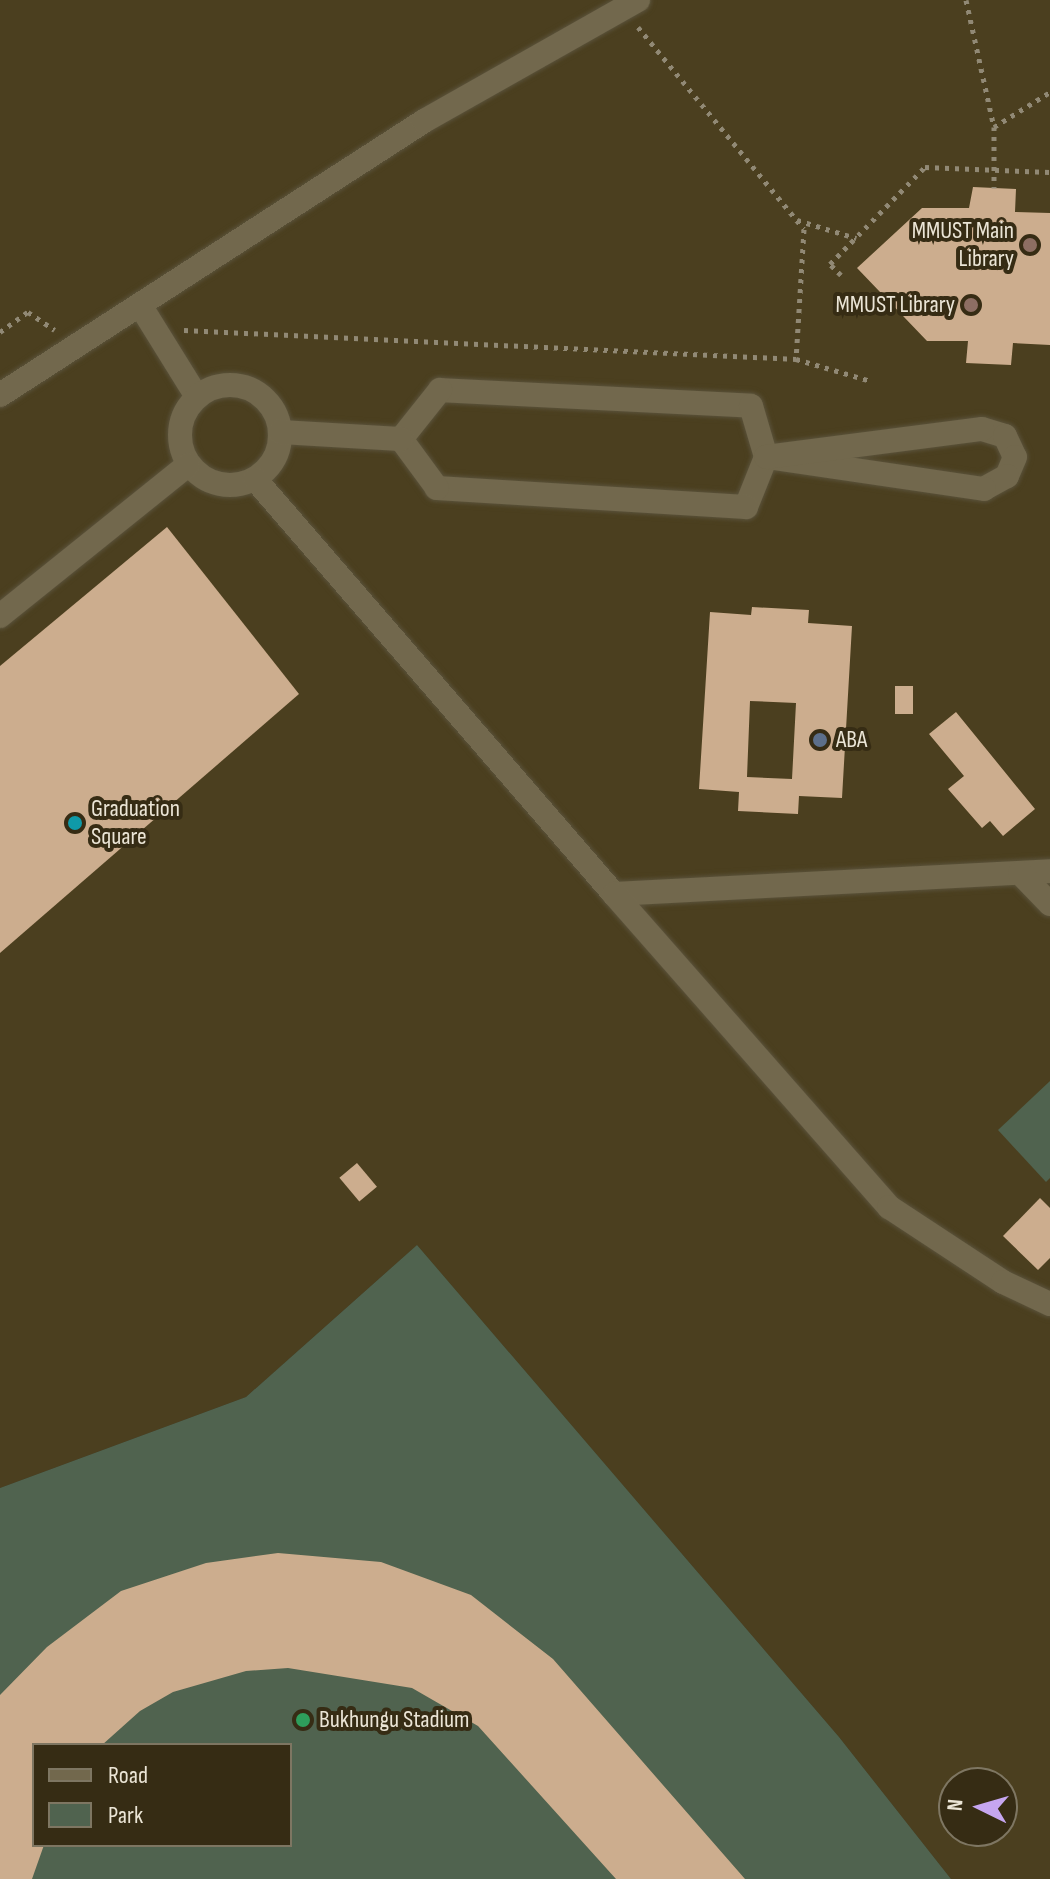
<!DOCTYPE html>
<html>
<head>
<meta charset="utf-8">
<style>
  body { margin:0 }
  #map { position:relative; width:1050px; height:1879px; overflow:hidden; background:#40361e; font-family:"Sofia Sans Condensed",sans-serif }
  div>[style] { position:absolute }
  .built>* { inset:0; background:#4b3f1f }
  .green>* { inset:0; background:#50634f }
  .building>* { inset:0; background:#ccad8e; transform-origin:0 0 }
  .path>* { height:5px; margin-top:-2.5px; transform-origin:0; background:repeating-linear-gradient(90deg,#918975 0 4px,transparent 0 10px) }
  .roads { filter:drop-shadow(0 0 2px #5a523b) drop-shadow(0 0 2px #5a523b) }
  .minor>* { height:24px; margin:-12px; padding:0 12px; transform-origin:12px; border-radius:12px; background:#72684d }
  .minor>.ring { margin:-12px; padding:0; box-sizing:content-box; background:none; border:24px solid #72684d; border-radius:50% }
  .dots>* { width:22px; height:22px; translate:-50% -50%; box-sizing:border-box; border:4px solid #362c14; border-radius:50% }
  span { translate:-50% -50%; white-space:nowrap; text-align:center; line-height:1.15; -webkit-text-stroke:8px #362c14; paint-order:stroke }
  .poi-label { font-size:24px; color:#ebe5d6 }
  .right { translate:-100% -50%; text-align:right }
  .left { translate:0 -50%; text-align:left }
  .legend { position:absolute; left:32px; top:1743px; width:260px; height:104px; box-sizing:border-box; background:#362c14; border:2px solid #7e7662; margin:0; padding:10px 14px; list-style:none; font-size:24px; color:#ebe5d6 }
  .legend li { display:flex; align-items:center; gap:16px; height:40px }
  .legend b { width:40px; border:2px solid #7e7662 }
  .north { position:absolute; left:938px; top:1767px; width:80px; height:80px; box-sizing:border-box; background:#362c14; border:2px solid #7e7662; border-radius:50%; rotate:275deg; font-size:22px; font-weight:700; line-height:32px; text-align:center; color:#ebe5d6 }
  .north::after { content:''; display:block; margin:auto; width:28px; height:36px; background:#c6a6f0; clip-path:polygon(50% 0,100% 100%,50% 72%,0 100%) }
</style>
</head>
<body>
<div id="map">
  <div class="built">
    <div style="clip-path:polygon(evenodd,0 0,1050px 0,1050px 1879px,951px 1879px,839px 1737px,417px 1245px,246px 1397px,0 1488px,0 0,954px 1783px,1002px 1783px,1002px 1831px,954px 1831px,954px 1783px)"></div>
  </div>
  <div class="green">
    <div style="clip-path:polygon(1050px 1081px,1050px 1178px,1046px 1182px,998px 1130px)"></div>
    <div style="clip-path:polygon(evenodd,417px 1245px,839px 1737px,951px 1879px,0 1879px,0 1488px,246px 1397px,417px 1245px,34px 1745px,290px 1745px,290px 1845px,34px 1845px,34px 1745px)"></div>
  </div>
  <div class="building">
    <div style="clip-path:polygon(973px 187px,1016px 189px,1015px 212px,1050px 213px,1050px 345px,1013px 343px,1011px 365px,966px 363px,968px 341px,927px 341px,857px 268px,922px 208px,969px 208px)"></div>
    <div style="clip-path:polygon(167px 527px,299px 694px,0 953px,0 666px)"></div>
    <div style="clip-path:polygon(evenodd,752px 607px,809px 610px,808px 623px,852px 626px,842px 798px,799px 796px,798px 814px,738px 811px,739px 792px,699px 789px,710px 612px,751px 615px,752px 607px,750px 701px,796px 703px,792px 779px,747px 777px,750px 701px)"></div>
    <div style="left:895px;top:686px;width:18px;height:28px"></div>
    <div style="clip-path:polygon(956px 712px,1035px 809px,1003px 836px,990px 821px,982px 828px,948px 789px,964px 776px,929px 734px)"></div>
    <div style="left:357px;top:1163px;width:31px;height:23px;rotate:50deg"></div>
    <div style="clip-path:polygon(1040px 1198px,1050px 1208px,1050px 1258px,1038px 1270px,1003px 1236px)"></div>
    <div style="clip-path:polygon(278px 1553px,381px 1562px,471px 1595px,553px 1659px,745px 1879px,616px 1879px,478px 1726px,412px 1688px,288px 1668px,246px 1671px,173px 1692px,140px 1711px,102px 1745px,34px 1745px,34px 1845px,44px 1845px,32px 1879px,0 1879px,0 1695px,47px 1647px,121px 1591px,206px 1563px)"></div>
  </div>
  <div class="path">
    <div style="left:966px;top:0;width:130px;rotate:77.6deg"></div>
    <div style="left:994px;top:127px;width:61px;rotate:90deg"></div>
    <div style="left:638px;top:27px;width:261px;rotate:50.6deg"></div>
    <div style="left:804px;top:229px;width:130px;rotate:93.5deg"></div>
    <div style="left:796px;top:359px;width:75px;rotate:16.3deg"></div>
    <div style="left:994px;top:127px;width:66px;rotate:-32deg"></div>
    <div style="left:797px;top:220px;width:62px;rotate:17deg"></div>
    <div style="left:841px;top:275px;width:16px;rotate:-135deg"></div>
    <div style="left:830px;top:264px;width:136px;rotate:-45.6deg"></div>
    <div style="left:925px;top:167px;width:125px;rotate:2.3deg"></div>
    <div style="left:184px;top:330px;width:613px;rotate:2.71deg"></div>
    <div style="left:0;top:332px;width:34px;rotate:-36deg"></div>
    <div style="left:28px;top:312px;width:32px;rotate:34deg"></div>
  </div>
  <div class="roads">
    <div class="minor">
      <div style="left:140px;top:305px;width:108px;rotate:58.2deg"></div>
      <div class="ring" style="left:180px;top:385px;width:76px;height:76px"></div>
      <div style="left:440px;top:390px;width:311px;rotate:2.9deg"></div>
      <div style="left:751px;top:406px;width:53px;rotate:73.6deg"></div>
      <div style="left:766px;top:457px;width:54px;rotate:111.8deg"></div>
      <div style="left:746px;top:507px;width:310px;rotate:-176.5deg"></div>
      <div style="left:437px;top:488px;width:61px;rotate:-126.3deg"></div>
      <div style="left:401px;top:439px;width:63px;rotate:-51.5deg"></div>
      <div style="left:0;top:395px;width:505px;rotate:-32.87deg"></div>
      <div style="left:424px;top:121px;width:246px;rotate:-29.5deg"></div>
      <div style="left:982px;top:429px;width:24px;rotate:17deg"></div>
      <div style="left:1005px;top:436px;width:23px;rotate:65deg"></div>
      <div style="left:1015px;top:457px;width:21px;rotate:113deg"></div>
      <div style="left:1007px;top:476px;width:26px;rotate:151deg"></div>
      <div style="left:984px;top:489px;width:220px;rotate:-171.6deg"></div>
      <div style="left:766px;top:457px;width:218px;rotate:-7.4deg"></div>
      <div style="left:280px;top:432px;width:121px;rotate:3.3deg"></div>
      <div style="left:255px;top:479px;width:549px;rotate:49.14deg"></div>
      <div style="left:614px;top:894px;width:437px;rotate:-3deg"></div>
      <div style="left:0;top:616px;width:241px;rotate:-38.8deg"></div>
      <div style="left:1020px;top:873px;width:43px;rotate:45.9deg"></div>
      <div style="left:614px;top:894px;width:417px;rotate:48.7deg"></div>
      <div style="left:889px;top:1207px;width:136px;rotate:33.3deg"></div>
      <div style="left:1003px;top:1282px;width:52px;rotate:25.1deg"></div>
    </div>
  </div>
  <div class="dots">
    <div style="left:1030px;top:245px;background:#8d6e63"></div>
    <div style="left:971px;top:305px;background:#8d6e63"></div>
    <div style="left:820px;top:740px;background:#5c6f8a"></div>
    <div style="left:75px;top:823px;background:#0f9aa8"></div>
    <div style="left:303px;top:1720px;background:#2e9e5b"></div>
  </div>
  <div class="poi-label">
    <span class="right" style="left:1014px;top:245px">MMUST Main<br>Library</span>
    <span class="right" style="left:955px;top:305px">MMUST Library</span>
    <span class="left" style="left:836px;top:740px">ABA</span>
    <span class="left" style="left:91px;top:823px">Graduation<br>Square</span>
    <span class="left" style="left:319px;top:1720px">Bukhungu Stadium</span>
  </div>
  <ul class="legend">
  <li><b style="height:10px;background:#72684d"></b>Road</li>
  <li><b style="height:22px;background:#50634f"></b>Park</li>
  </ul>
  <div class="north">N</div>
</div>
</body>
</html>
